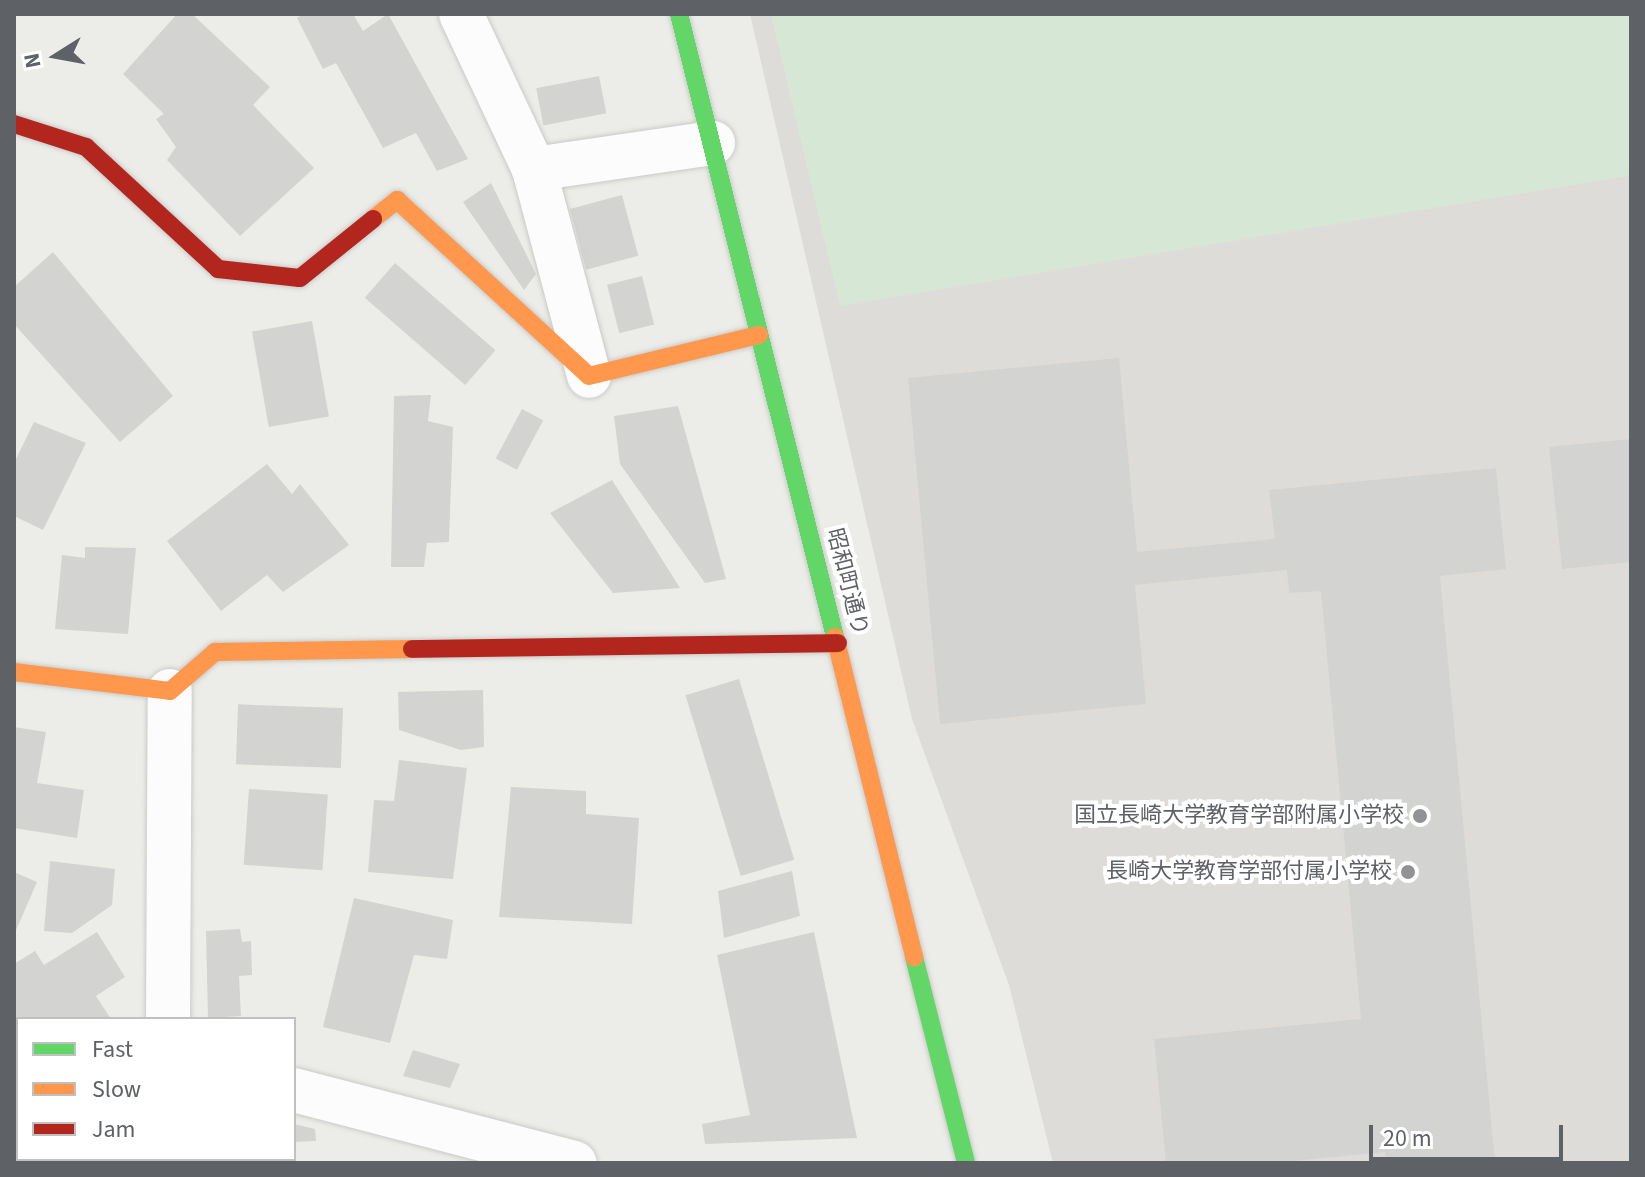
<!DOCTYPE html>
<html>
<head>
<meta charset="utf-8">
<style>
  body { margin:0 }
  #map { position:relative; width:1645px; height:1177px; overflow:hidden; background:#ecece8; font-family:"Source Sans 3","Noto Sans JP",sans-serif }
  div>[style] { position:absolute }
  .education>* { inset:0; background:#dedcd8 }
  .green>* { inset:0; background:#d7e7d5 }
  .building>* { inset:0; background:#d3d3d1; transform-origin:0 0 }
  .roads { filter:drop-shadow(0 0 2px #cacac9) drop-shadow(0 0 2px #cacac9) }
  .street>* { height:44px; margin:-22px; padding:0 22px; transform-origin:22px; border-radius:22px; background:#fcfcfc }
  .fast>* { height:18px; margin:-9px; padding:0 9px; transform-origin:9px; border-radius:9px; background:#63d668 }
  .slow>* { height:18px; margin:-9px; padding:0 9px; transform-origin:9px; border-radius:9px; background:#ff974d }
  .jam>* { height:18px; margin:-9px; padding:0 9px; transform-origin:9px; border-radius:9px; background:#b3261e }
  .dots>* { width:22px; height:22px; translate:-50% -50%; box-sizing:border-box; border:4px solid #fff; border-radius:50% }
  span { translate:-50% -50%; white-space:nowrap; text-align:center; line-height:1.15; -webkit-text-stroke:8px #fff; paint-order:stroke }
  .street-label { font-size:22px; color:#5e6165 }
  .poi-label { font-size:22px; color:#5e6165 }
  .right { translate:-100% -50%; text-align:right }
  .frame { position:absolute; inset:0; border:16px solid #5e6165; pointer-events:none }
  .legend { position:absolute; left:16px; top:1017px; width:280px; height:144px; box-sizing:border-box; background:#fff; border:2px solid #bfc0c1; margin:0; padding:10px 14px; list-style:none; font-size:24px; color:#5e6165 }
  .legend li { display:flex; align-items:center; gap:16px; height:40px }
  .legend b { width:40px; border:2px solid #bfc0c1 }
  .north { position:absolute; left:16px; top:16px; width:80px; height:80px; -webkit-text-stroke:6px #fff; paint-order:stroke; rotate:259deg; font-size:22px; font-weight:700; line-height:32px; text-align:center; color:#5e6165 }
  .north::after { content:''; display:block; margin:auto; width:28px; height:36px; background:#5e6165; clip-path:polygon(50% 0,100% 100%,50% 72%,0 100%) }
  .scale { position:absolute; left:1369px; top:1125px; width:194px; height:36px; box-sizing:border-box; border:4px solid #5e6165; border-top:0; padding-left:10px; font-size:24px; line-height:28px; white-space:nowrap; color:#5e6165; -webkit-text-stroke:6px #fff; paint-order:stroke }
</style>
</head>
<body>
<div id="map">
  <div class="education">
    <div style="clip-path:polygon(750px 14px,1631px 14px,1631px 1163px,1053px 1163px,1009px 985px,912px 719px)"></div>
  </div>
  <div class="green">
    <div style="clip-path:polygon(771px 14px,1631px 14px,1631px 175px,840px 306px)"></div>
  </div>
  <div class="building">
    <div style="clip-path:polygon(177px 14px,192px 14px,270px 87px,253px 105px,314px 168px,240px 236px,167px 160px,176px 147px,156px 119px,164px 114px,123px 74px)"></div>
    <div style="clip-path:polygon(303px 14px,353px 14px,363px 31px,388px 14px,468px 159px,437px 171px,416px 133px,383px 148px,336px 63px,323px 69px,297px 18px)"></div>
    <div style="left:599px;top:76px;width:38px;height:64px;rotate:79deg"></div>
    <div style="clip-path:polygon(491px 183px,536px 274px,524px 290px,463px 202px)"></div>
    <div style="left:622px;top:195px;width:63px;height:54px;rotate:75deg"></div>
    <div style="clip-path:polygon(53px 252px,173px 396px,120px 442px,14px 324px,14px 287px)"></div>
    <div style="left:395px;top:263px;width:133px;height:46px;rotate:41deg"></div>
    <div style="left:642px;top:276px;width:50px;height:36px;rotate:76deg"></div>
    <div style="left:312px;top:321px;width:97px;height:61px;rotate:80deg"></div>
    <div style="clip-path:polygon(1119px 358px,1137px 552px,1275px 539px,1269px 490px,1496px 468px,1506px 569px,1440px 576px,1495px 1163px,1386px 1163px,1385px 1152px,1272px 1163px,1166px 1163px,1154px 1039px,1361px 1019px,1321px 591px,1289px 593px,1287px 570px,1135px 585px,1146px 704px,940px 724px,908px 378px)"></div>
    <div style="clip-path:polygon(431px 395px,428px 421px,453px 427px,449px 542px,427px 543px,424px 567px,391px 567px,394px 396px)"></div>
    <div style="clip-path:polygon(678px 406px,726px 579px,705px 583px,620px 464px,614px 416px)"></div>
    <div style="left:522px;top:409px;width:24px;height:56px;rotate:28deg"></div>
    <div style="clip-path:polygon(34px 422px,86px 443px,43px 530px,14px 516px,14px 463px)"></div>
    <div style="clip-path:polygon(1631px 439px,1631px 562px,1562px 569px,1549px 447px)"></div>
    <div style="clip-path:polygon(267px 464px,292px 494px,300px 484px,349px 545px,283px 592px,267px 575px,221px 611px,167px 541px)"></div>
    <div style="clip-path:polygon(612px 480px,680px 588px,613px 593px,550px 513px)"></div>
    <div style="clip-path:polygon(85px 547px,136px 548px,128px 634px,55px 629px,62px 555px,85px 558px)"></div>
    <div style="left:739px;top:679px;width:189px;height:56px;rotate:73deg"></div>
    <div style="clip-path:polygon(483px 690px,484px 747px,461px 750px,399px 730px,398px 692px)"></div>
    <div style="left:343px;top:708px;width:60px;height:105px;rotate:92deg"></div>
    <div style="clip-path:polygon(14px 727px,46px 732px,37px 783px,84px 790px,77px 838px,14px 828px)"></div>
    <div style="clip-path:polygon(399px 760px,467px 768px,453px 879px,368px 872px,374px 800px,394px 801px)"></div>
    <div style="clip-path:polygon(511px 787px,586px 791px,586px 814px,639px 818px,632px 924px,499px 917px)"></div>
    <div style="left:249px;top:789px;width:79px;height:76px;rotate:4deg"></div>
    <div style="clip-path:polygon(50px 861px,115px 869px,112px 905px,72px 933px,44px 931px)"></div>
    <div style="clip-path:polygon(792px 871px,800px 916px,724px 938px,718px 891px)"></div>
    <div style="clip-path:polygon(14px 872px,37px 882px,14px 935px)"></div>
    <div style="clip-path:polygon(354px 898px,453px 920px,447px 959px,414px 955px,390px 1043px,323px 1027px)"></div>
    <div style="clip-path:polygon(240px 929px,242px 942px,251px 941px,252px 975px,239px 976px,241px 1016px,208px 1018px,206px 931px)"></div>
    <div style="clip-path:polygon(97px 932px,125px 977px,96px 996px,111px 1019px,18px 1019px,18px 1048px,14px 1042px,14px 964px,35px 951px,44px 965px)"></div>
    <div style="clip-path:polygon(814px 932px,857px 1138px,705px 1144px,702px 1124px,750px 1115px,717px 955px)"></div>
    <div style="clip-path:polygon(413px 1050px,460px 1064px,450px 1088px,403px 1076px)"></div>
    <div style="clip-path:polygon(294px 1124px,315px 1129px,316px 1141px,294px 1142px)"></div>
  </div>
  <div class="roads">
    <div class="street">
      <div style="left:461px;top:14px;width:171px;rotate:64.8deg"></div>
      <div style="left:534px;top:169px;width:214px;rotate:75.1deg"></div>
      <div style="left:534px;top:169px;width:181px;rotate:-8.3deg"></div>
      <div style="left:168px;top:1019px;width:328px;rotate:-89.7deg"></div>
      <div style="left:294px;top:1090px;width:290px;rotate:14.6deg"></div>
      <div style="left:14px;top:1149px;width:5px;rotate:-37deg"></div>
      <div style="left:156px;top:1163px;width:4px;rotate:-90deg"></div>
    </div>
    <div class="fast">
      <div style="left:679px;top:14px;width:642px;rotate:75.94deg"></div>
      <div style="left:914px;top:957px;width:212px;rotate:75.8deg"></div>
    </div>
    <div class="slow">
      <div style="left:373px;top:219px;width:31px;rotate:-38deg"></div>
      <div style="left:397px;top:200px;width:260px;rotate:42.5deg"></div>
      <div style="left:589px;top:376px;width:175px;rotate:-13.6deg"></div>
      <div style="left:835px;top:637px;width:330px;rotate:76.1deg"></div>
      <div style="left:14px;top:672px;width:157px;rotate:6.9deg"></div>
      <div style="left:170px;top:691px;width:60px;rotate:-40.9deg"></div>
      <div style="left:215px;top:652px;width:197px;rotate:-0.9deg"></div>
    </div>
    <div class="jam">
      <div style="left:14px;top:124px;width:76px;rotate:17.7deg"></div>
      <div style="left:86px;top:147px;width:180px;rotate:42.7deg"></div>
      <div style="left:218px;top:269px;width:82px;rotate:6.3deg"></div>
      <div style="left:300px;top:278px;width:94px;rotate:-38.9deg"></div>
      <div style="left:412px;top:649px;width:426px;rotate:-0.8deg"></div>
    </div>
  </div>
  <div class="dots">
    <div style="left:1420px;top:816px;background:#909293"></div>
    <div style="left:1408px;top:872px;background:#909293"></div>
  </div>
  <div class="street-label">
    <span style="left:847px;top:582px;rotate:76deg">昭和町通り</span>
  </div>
  <div class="poi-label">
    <span class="right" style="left:1404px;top:816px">国立長崎大学教育学部附属小学校</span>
    <span class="right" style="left:1392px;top:872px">長崎大学教育学部付属小学校</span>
  </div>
  <div class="frame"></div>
  <ul class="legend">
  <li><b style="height:10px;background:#63d668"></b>Fast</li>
  <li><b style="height:10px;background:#ff974d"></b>Slow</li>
  <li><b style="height:10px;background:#b3261e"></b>Jam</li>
  </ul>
  <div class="north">N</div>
  <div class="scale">20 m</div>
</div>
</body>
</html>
